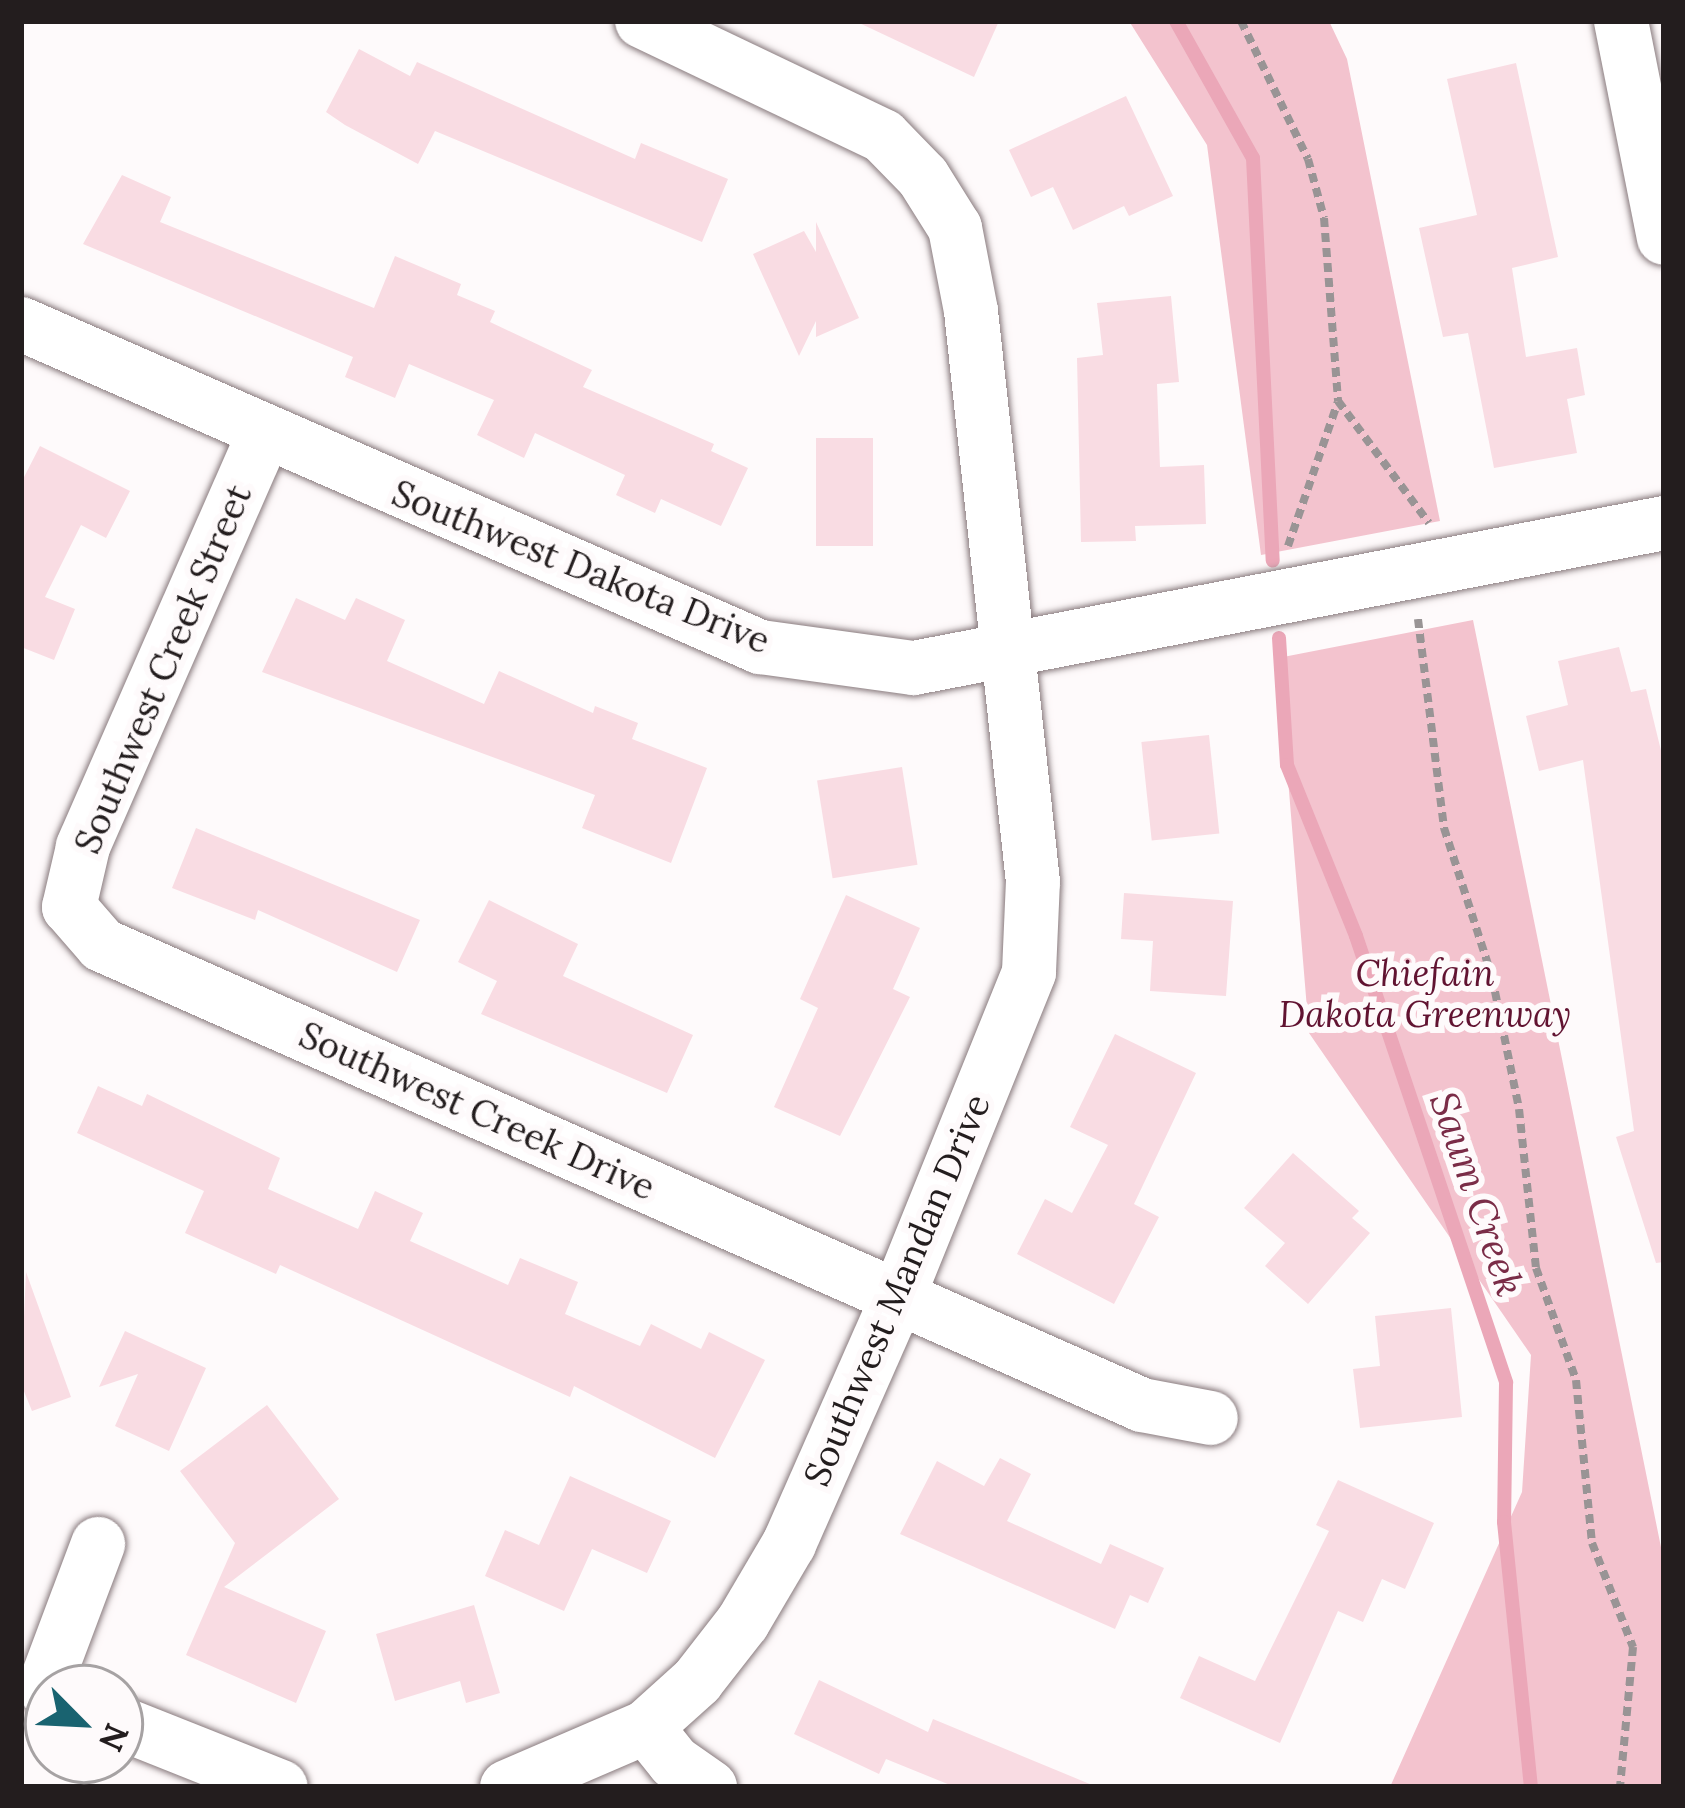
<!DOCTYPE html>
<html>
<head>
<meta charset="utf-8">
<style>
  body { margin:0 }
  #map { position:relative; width:1685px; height:1808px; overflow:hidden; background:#fefafb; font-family:Lora,serif }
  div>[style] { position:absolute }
  .green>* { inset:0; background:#f3c3ce }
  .stream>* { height:14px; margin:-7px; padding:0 7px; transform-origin:7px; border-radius:7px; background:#eba7b8 }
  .building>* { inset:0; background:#f9dce3; transform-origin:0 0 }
  .path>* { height:8px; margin-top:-4px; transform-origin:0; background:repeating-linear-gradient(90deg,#999495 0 9px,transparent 0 15px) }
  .roads { filter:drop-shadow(0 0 3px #897b7e) drop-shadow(0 0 3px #897b7e) }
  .minor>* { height:54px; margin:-27px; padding:0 27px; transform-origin:27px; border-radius:27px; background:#fff }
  span { translate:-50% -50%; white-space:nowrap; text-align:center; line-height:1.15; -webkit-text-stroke:12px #fefafb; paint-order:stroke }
  .street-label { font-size:36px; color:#231d1e }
  .park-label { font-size:36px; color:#611331; font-style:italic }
  .water-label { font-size:39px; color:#7a2c47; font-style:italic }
  .frame { position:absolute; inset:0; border:24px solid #231d1e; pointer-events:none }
  .north { position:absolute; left:24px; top:1664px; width:120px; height:120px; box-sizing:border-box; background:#fefafb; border:3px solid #a6a2a3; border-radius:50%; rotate:114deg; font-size:33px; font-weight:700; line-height:48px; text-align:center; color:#231d1e }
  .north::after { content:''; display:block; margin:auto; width:42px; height:54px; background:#196370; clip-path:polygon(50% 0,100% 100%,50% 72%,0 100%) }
</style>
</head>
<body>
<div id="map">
  <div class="green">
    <div style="clip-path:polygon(1129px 21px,1329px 21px,1347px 59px,1440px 521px,1261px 555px,1207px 145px)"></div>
    <div style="clip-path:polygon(1473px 620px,1664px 1562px,1664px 1787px,1390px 1787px,1522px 1492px,1531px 1355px,1309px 1033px,1278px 658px)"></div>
  </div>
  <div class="stream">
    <div style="left:1176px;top:21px;width:157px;rotate:60.7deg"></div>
    <div style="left:1253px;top:158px;width:403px;rotate:87.2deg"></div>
    <div style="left:1279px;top:638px;width:127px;rotate:86.4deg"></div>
    <div style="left:1287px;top:765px;width:184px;rotate:68deg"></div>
    <div style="left:1356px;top:936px;width:471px;rotate:71.4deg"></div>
    <div style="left:1506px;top:1383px;width:139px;rotate:90.8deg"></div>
    <div style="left:1504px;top:1522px;width:266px;rotate:84.2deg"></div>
  </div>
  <div class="building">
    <div style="clip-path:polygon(855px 21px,999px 21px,974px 77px)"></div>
    <div style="clip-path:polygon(359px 49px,410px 76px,417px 62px,635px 159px,641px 143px,728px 179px,702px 242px,435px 131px,418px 164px,345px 125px,326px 112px)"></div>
    <div style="clip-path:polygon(1516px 63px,1558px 257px,1512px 268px,1526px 357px,1577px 348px,1585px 395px,1567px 399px,1577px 453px,1494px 468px,1468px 333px,1443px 337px,1419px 228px,1477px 215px,1447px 79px)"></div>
    <div style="clip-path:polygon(1126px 96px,1173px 196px,1129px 216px,1124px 206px,1073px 230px,1053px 187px,1031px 197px,1009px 150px)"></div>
    <div style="clip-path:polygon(122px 175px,171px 197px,160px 222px,374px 308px,395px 256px,461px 284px,457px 295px,495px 311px,490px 322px,592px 370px,583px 387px,714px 444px,711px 451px,748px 468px,721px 526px,661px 499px,655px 513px,616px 495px,625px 475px,535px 433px,524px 458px,477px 435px,494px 400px,409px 364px,395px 398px,345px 377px,353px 357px,83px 244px)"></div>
    <div style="clip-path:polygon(816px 222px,859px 318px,816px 337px,816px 321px,799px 356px,753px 254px,804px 231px,816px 252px)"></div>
    <div style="clip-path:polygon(1171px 296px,1179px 382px,1157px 384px,1160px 467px,1204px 465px,1206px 524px,1135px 526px,1136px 541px,1081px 542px,1077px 358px,1103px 355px,1097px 303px)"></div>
    <div style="left:816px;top:438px;width:57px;height:108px"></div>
    <div style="clip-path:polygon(40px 446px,130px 491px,106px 538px,81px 525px,45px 597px,75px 609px,54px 660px,21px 647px,21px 483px)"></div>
    <div style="clip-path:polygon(296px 598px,345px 620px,356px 598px,405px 620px,387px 661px,484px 704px,499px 671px,593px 713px,595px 706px,638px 723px,632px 739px,707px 768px,671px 863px,582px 828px,595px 795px,262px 672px)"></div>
    <div style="clip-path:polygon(1619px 647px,1631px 692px,1646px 689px,1664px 763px,1664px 1262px,1656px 1263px,1616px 1137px,1634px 1131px,1583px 760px,1539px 771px,1526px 716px,1568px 705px,1558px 661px)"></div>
    <div style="left:1209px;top:735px;width:99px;height:68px;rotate:84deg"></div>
    <div style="left:902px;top:767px;width:99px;height:86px;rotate:81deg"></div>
    <div style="clip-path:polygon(196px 828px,420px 920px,397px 972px,258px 910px,255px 920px,172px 888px)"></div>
    <div style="clip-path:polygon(1124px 893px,1233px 901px,1226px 996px,1150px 991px,1153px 941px,1121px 939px)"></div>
    <div style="clip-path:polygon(846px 895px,920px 928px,893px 989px,910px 997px,840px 1136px,774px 1107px,818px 1008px,800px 999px)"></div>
    <div style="clip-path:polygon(489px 900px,578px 944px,563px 976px,693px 1035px,667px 1093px,481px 1014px,497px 981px,458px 962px)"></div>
    <div style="clip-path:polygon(1115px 1034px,1196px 1073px,1134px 1204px,1159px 1217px,1114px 1304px,1017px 1254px,1045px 1199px,1072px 1213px,1108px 1145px,1070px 1127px)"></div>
    <div style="clip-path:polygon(98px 1086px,142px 1106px,147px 1094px,280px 1158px,268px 1189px,358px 1229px,375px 1191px,423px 1213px,410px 1241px,508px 1285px,520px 1258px,578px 1282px,565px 1314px,640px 1346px,651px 1324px,701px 1349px,709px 1332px,765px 1360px,715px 1458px,574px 1386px,570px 1397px,280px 1265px,276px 1274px,185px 1233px,204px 1191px,77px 1133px)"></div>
    <div style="clip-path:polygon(1293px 1153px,1359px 1211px,1352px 1218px,1370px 1233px,1308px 1304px,1265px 1266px,1285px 1243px,1244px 1208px)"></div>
    <div style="clip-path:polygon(26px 1272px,71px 1397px,32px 1411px,21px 1384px)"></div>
    <div style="clip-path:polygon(1451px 1308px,1462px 1417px,1360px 1428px,1353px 1369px,1380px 1366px,1375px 1316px)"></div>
    <div style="clip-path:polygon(125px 1331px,206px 1368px,169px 1451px,115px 1426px,138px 1374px,99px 1387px)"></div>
    <div style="clip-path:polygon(267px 1405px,339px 1499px,224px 1587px,326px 1631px,296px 1703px,186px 1655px,235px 1543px,180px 1471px)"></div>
    <div style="clip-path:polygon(1000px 1458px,1031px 1474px,1007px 1521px,1101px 1564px,1110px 1544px,1164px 1568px,1148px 1603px,1130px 1595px,1115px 1629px,900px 1534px,937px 1461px,984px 1486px)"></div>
    <div style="clip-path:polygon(570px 1476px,671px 1521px,647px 1573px,592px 1549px,564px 1611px,485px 1576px,505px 1530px,539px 1545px)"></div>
    <div style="clip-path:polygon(1338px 1480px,1434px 1523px,1405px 1589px,1382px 1579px,1363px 1622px,1338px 1611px,1280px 1743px,1180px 1698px,1199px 1656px,1255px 1681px,1329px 1531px,1316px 1525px)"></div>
    <div style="clip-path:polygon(474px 1605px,500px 1693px,466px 1703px,460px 1681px,395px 1701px,376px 1634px)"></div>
    <div style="clip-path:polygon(819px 1680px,928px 1732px,933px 1719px,1097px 1787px,955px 1787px,886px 1759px,879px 1774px,794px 1734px)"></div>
  </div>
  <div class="path">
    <div style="left:1241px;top:21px;width:153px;rotate:64.1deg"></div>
    <div style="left:1308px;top:159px;width:61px;rotate:74.8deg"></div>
    <div style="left:1324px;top:218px;width:184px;rotate:85.6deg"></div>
    <div style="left:1338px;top:401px;width:152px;rotate:53.3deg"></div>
    <div style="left:1288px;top:546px;width:152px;rotate:-70.9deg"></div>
    <div style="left:1418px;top:619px;width:211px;rotate:82.9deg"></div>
    <div style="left:1444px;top:828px;width:157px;rotate:72.1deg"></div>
    <div style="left:1492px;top:977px;width:135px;rotate:78.4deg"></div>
    <div style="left:1519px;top:1109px;width:160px;rotate:83.9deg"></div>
    <div style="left:1536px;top:1268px;width:119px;rotate:70.3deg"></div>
    <div style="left:1576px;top:1380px;width:164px;rotate:84.4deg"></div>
    <div style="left:1592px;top:1543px;width:112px;rotate:68.5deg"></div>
    <div style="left:1633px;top:1647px;width:141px;rotate:95.3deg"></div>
  </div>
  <div class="roads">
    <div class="minor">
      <div style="left:1621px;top:21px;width:221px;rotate:78.8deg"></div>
      <div style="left:21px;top:324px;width:807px;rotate:23.61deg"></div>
      <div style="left:760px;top:647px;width:155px;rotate:7.8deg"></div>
      <div style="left:914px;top:668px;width:764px;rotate:-10.94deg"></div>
      <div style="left:264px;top:434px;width:451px;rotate:113.7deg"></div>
      <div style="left:83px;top:847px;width:62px;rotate:103.1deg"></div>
      <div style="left:69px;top:907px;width:50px;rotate:49deg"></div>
      <div style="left:102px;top:945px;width:1137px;rotate:23.86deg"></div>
      <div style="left:1142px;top:1405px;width:70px;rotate:10.7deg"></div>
      <div style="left:44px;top:1688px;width:154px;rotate:-69.4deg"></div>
      <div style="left:120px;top:1723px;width:173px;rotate:21.7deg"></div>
      <div style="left:646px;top:1727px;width:45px;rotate:51.3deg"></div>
      <div style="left:674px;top:1762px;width:44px;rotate:34.8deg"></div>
      <div style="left:507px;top:1787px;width:151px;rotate:-23.3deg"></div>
      <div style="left:646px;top:1727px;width:69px;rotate:-42deg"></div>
      <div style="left:697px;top:1681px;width:75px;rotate:-52.1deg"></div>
      <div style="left:743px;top:1622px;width:91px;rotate:-59.5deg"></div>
      <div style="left:789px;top:1544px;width:270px;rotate:-66.2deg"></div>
      <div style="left:898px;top:1297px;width:350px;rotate:-68deg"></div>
      <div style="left:1029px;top:972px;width:90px;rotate:-87.5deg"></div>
      <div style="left:1033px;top:882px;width:574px;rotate:-96.2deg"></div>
      <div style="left:971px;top:311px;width:85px;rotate:-100.9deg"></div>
      <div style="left:955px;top:228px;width:60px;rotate:-122.1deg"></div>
      <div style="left:923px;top:177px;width:57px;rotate:-134.3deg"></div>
      <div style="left:883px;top:136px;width:267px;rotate:-154.5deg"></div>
    </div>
  </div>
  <div class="street-label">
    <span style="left:581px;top:567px;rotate:22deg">Southwest Dakota Drive</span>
    <span style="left:163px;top:669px;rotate:-67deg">Southwest Creek Street</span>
    <span style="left:477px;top:1111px;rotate:24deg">Southwest Creek Drive</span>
    <span style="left:897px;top:1290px;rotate:-67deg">Southwest Mandan Drive</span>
  </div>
  <div class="park-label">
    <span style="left:1425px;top:994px">Chiefain<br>Dakota Greenway</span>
  </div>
  <div class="water-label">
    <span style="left:1477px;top:1194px;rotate:71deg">Saum Creek</span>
  </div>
  <div class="frame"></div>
  <div class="north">N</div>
</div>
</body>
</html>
